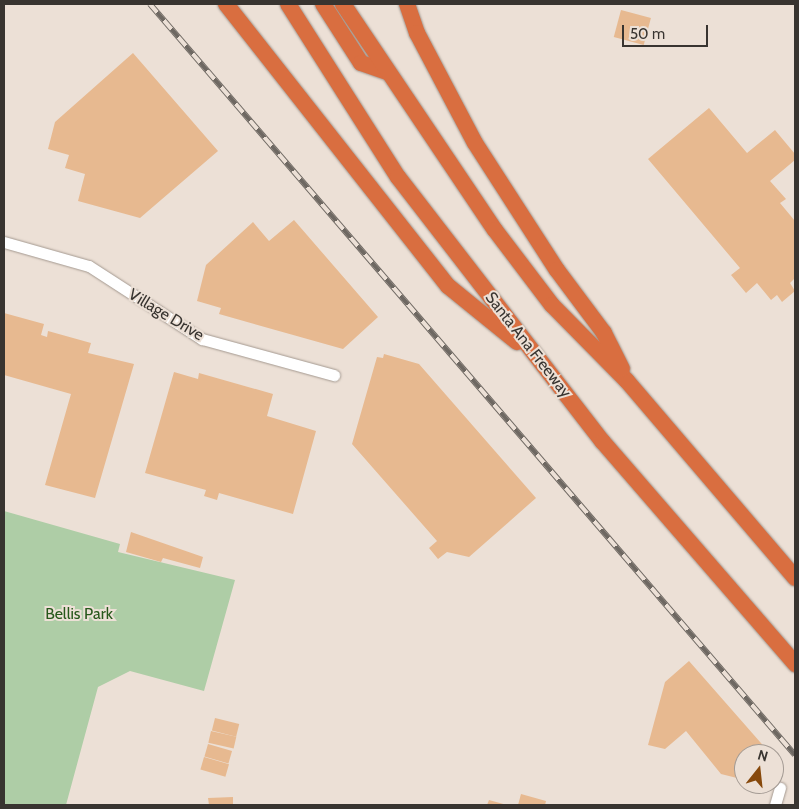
<!DOCTYPE html>
<html>
<head>
<meta charset="utf-8">
<style>
  body { margin:0 }
  #map { position:relative; width:799px; height:809px; overflow:hidden; background:#ece0d6; font-family:Cabin,sans-serif }
  div>[style] { position:absolute }
  .green>* { inset:0; background:#aecda6 }
  .building>* { inset:0; background:#e7b990; transform-origin:0 0 }
  .roads { filter:drop-shadow(0 0 1px #a49990) drop-shadow(0 0 1px #a49990) }
  .minor>* { height:11px; margin:-5.5px; padding:0 5.5px; transform-origin:5.5px; border-radius:5.5px; background:#fff }
  .highway>* { height:16px; margin:-8px; padding:0 8px; transform-origin:8px; border-radius:8px; background:#d96e40 }
  .rail>* { height:5.5px; margin-top:-2.75px; transform-origin:0; background:repeating-linear-gradient(90deg,#ece0d6 0 11px,#6e6862 0 22px); box-sizing:border-box; border-block:1px solid #6e6862 }
  span { translate:-50% -50%; white-space:nowrap; text-align:center; line-height:1.15; -webkit-text-stroke:4px #ece0d6; paint-order:stroke }
  .street-label { font-size:16px; color:#383430 }
  .park-label { font-size:16px; color:#27581b }
  .frame { position:absolute; inset:0; border:5px solid #383430; pointer-events:none }
  .north { position:absolute; left:734px; top:744px; width:50px; height:50px; box-sizing:border-box; background:#ece0d6; border:1px solid #a49b94; border-radius:50%; rotate:16deg; font-size:14px; font-weight:700; line-height:20px; text-align:center; color:#383430 }
  .north::after { content:''; display:block; margin:auto; width:18px; height:22px; background:#87490c; clip-path:polygon(50% 0,100% 100%,50% 72%,0 100%) }
  .scale { position:absolute; left:622px; top:25px; width:86px; height:22px; box-sizing:border-box; border:2px solid #383430; border-top:0; padding-left:6px; font-size:15px; line-height:18px; white-space:nowrap; color:#383430; -webkit-text-stroke:4px #ece0d6; paint-order:stroke }
</style>
</head>
<body>
<div id="map">
  <div class="green">
    <div style="clip-path:polygon(4px 511px,120px 544px,118px 552px,235px 580px,204px 691px,130px 671px,98px 687px,66px 805px,4px 805px)"></div>
  </div>
  <div class="building">
    <div style="left:621px;top:10px;width:31px;height:28px;rotate:15deg"></div>
    <div style="clip-path:polygon(133px 53px,218px 151px,140px 218px,78px 201px,85px 174px,65px 168px,69px 155px,48px 149px,55px 122px)"></div>
    <div style="clip-path:polygon(709px 108px,747px 153px,775px 130px,795px 154px,795px 160px,770px 181px,786px 199px,780px 203px,795px 221px,795px 278px,790px 283px,795px 291px,782px 302px,777px 295px,771px 300px,757px 283px,746px 293px,731px 275px,740px 268px,648px 159px)"></div>
    <div style="clip-path:polygon(294px 220px,378px 317px,343px 349px,219px 314px,221px 308px,197px 301px,206px 265px,253px 222px,269px 241px)"></div>
    <div style="clip-path:polygon(4px 313px,44px 324px,41px 335px,47px 337px,48px 331px,91px 343px,88px 353px,134px 364px,95px 498px,45px 485px,71px 394px,4px 375px)"></div>
    <div style="clip-path:polygon(384px 354px,419px 364px,536px 498px,469px 557px,447px 552px,438px 559px,429px 548px,437px 541px,352px 444px,377px 357px,383px 358px)"></div>
    <div style="clip-path:polygon(174px 372px,198px 379px,199px 373px,273px 394px,267px 416px,316px 431px,293px 514px,219px 493px,217px 500px,204px 496px,206px 490px,145px 473px)"></div>
    <div style="clip-path:polygon(131px 532px,203px 557px,200px 568px,163px 558px,161px 562px,126px 552px)"></div>
    <div style="clip-path:polygon(689px 661px,768px 751px,764px 754px,744px 754px,744px 771px,737px 778px,721px 774px,686px 731px,665px 749px,648px 745px,665px 682px)"></div>
    <div style="left:215px;top:718px;width:25px;height:13px;rotate:14deg"></div>
    <div style="left:211px;top:731px;width:26px;height:12px;rotate:13deg"></div>
    <div style="left:208px;top:744px;width:25px;height:13px;rotate:16deg"></div>
    <div style="left:204px;top:757px;width:26px;height:13px;rotate:16deg"></div>
    <div style="clip-path:polygon(521px 794px,546px 801px,545px 805px,518px 805px)"></div>
    <div style="clip-path:polygon(233px 797px,233px 805px,209px 805px,208px 798px)"></div>
    <div style="clip-path:polygon(489px 800px,507px 805px,487px 805px)"></div>
  </div>
  <div class="roads">
    <div class="minor">
      <div style="left:4px;top:242px;width:88px;rotate:15.8deg"></div>
      <div style="left:89px;top:266px;width:135px;rotate:32.9deg"></div>
      <div style="left:202px;top:339px;width:137px;rotate:15.3deg"></div>
      <div style="left:775px;top:805px;width:18px;rotate:-74deg"></div>
    </div>
    <div class="highway">
      <div style="left:226px;top:4px;width:359px;rotate:51.8deg"></div>
      <div style="left:448px;top:286px;width:89px;rotate:39.1deg"></div>
      <div style="left:288px;top:4px;width:205px;rotate:57.6deg"></div>
      <div style="left:398px;top:177px;width:335px;rotate:52.3deg"></div>
      <div style="left:603px;top:442px;width:294px;rotate:49.1deg"></div>
      <div style="left:323px;top:4px;width:70px;rotate:57.2deg"></div>
      <div style="left:361px;top:63px;width:28px;rotate:19deg"></div>
      <div style="left:343px;top:4px;width:272px;rotate:56.1deg"></div>
      <div style="left:495px;top:230px;width:94px;rotate:52.8deg"></div>
      <div style="left:552px;top:305px;width:107px;rotate:45.4deg"></div>
      <div style="left:627px;top:381px;width:259px;rotate:49.5deg"></div>
      <div style="left:407px;top:4px;width:31px;rotate:71deg"></div>
      <div style="left:417px;top:33px;width:124px;rotate:62.2deg"></div>
      <div style="left:475px;top:143px;width:151px;rotate:57.2deg"></div>
      <div style="left:557px;top:270px;width:79px;rotate:53.3deg"></div>
      <div style="left:604px;top:333px;width:40px;rotate:63.4deg"></div>
    </div>
  </div>
  <div class="rail">
    <div style="left:150px;top:4px;width:990px;rotate:49.34deg"></div>
  </div>
  <div class="street-label">
    <span style="left:166px;top:315px;rotate:31deg">Village Drive</span>
    <span style="left:528px;top:345px;rotate:52deg">Santa Ana Freeway</span>
  </div>
  <div class="park-label">
    <span style="left:79px;top:614px">Bellis Park</span>
  </div>
  <div class="frame"></div>
  <div class="north">N</div>
  <div class="scale">50 m</div>
</div>
</body>
</html>
